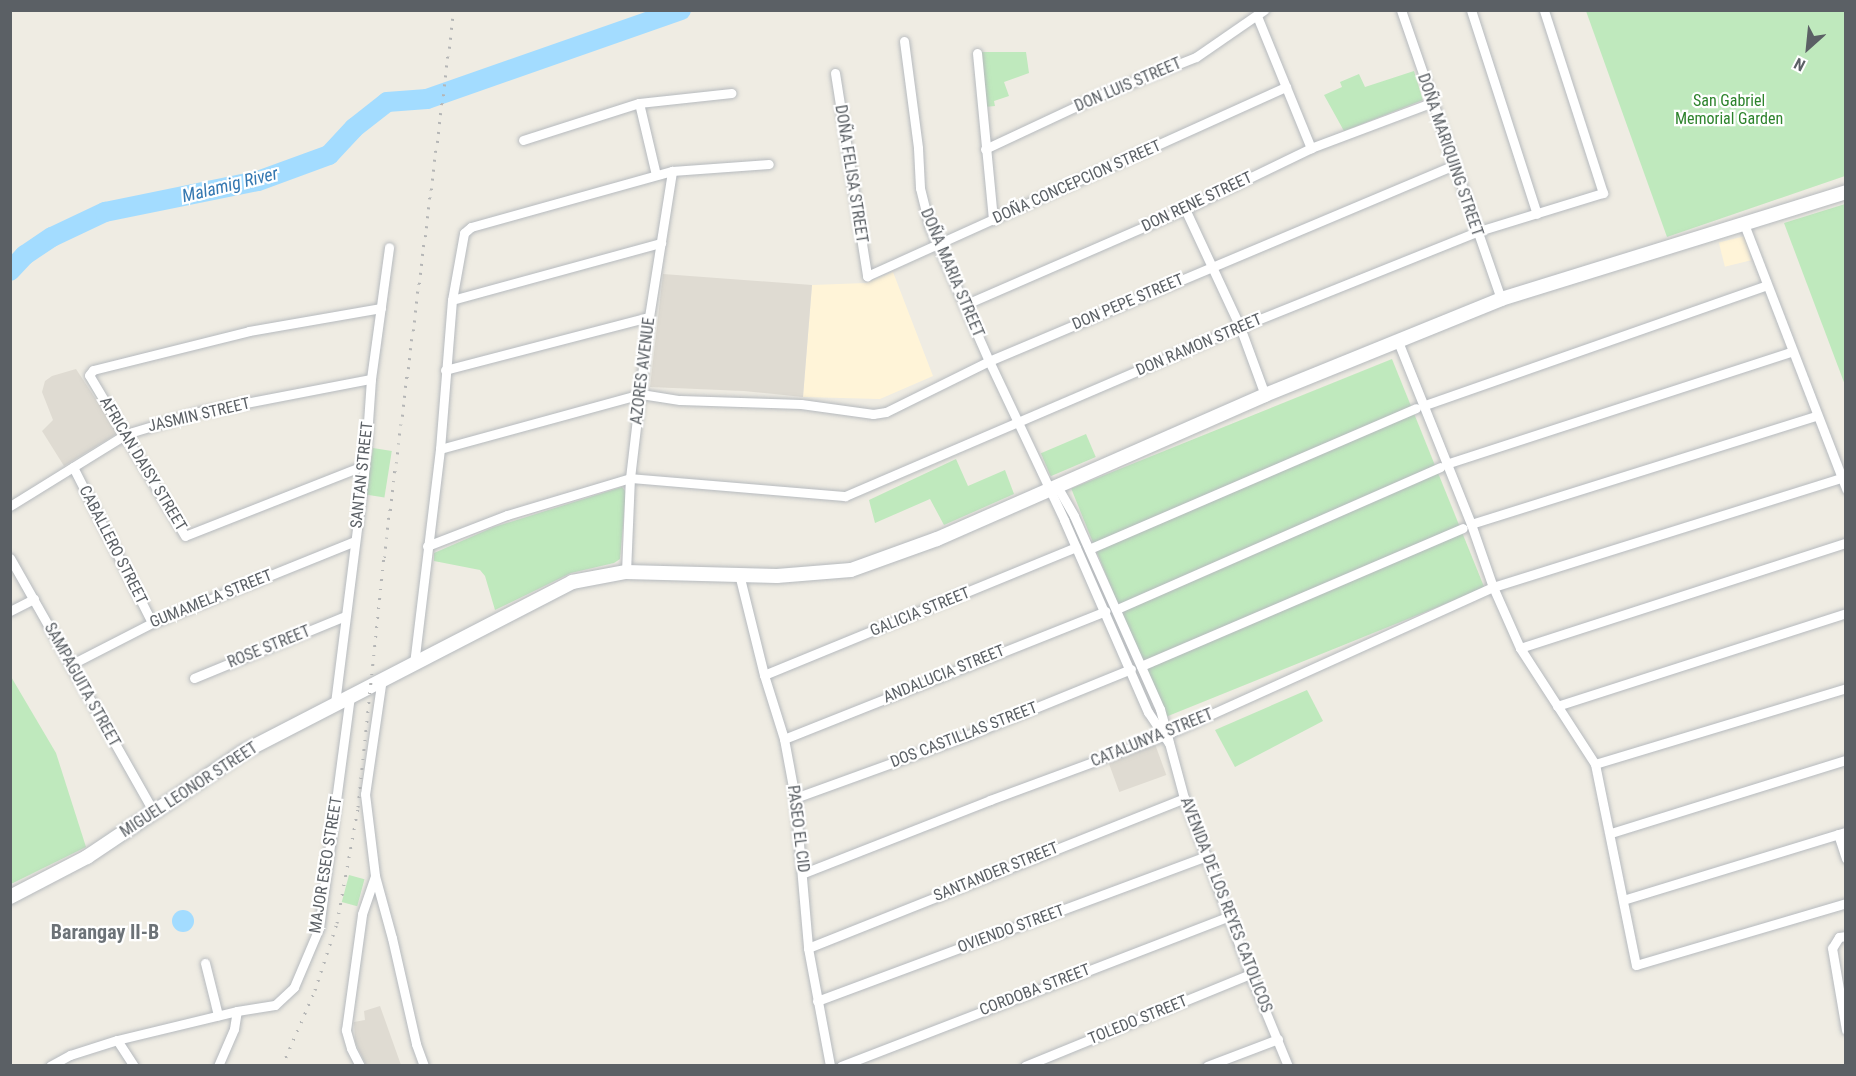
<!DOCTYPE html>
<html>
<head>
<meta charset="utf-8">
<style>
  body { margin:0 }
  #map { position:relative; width:1856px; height:1076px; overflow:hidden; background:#efece3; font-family:"Roboto Condensed",sans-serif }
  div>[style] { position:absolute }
  .commercial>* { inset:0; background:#fff4d8; transform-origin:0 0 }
  .education>* { inset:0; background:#dfdbd2; transform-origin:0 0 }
  .green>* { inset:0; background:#bfe9bd; transform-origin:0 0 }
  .water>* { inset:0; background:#a3dcff }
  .round { border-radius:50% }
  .river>* { height:20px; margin:-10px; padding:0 10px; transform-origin:10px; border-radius:10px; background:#a3dcff }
  .roads { filter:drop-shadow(0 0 2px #b6babe) drop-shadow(0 0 2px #b6babe) }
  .street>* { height:9px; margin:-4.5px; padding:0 4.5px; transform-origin:4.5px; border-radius:4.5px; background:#fff }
  .secondary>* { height:14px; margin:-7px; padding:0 7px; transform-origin:7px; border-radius:7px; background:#fff }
  .rail>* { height:3px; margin-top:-1.5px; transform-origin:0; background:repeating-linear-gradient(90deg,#b5b6b6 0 1.5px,transparent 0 9.5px) }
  span { translate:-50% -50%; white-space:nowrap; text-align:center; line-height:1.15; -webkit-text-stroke:4.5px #fff; paint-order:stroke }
  .street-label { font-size:16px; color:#5b6065 }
  .park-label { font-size:16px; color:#2d832c }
  .water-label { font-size:18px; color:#3578b1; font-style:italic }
  .quarter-label { font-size:20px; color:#6c7277; font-weight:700 }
  .frame { position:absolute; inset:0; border:12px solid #5b6065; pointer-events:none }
  .north { position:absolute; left:1778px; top:18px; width:60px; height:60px; -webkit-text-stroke:4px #fff; paint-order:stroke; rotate:207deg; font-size:16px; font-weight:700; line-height:24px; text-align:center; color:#5b6065 }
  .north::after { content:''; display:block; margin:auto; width:21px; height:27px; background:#5b6065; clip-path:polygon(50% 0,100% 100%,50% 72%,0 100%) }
</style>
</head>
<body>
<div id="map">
  <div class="commercial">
    <div style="left:1745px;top:236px;width:25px;height:27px;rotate:76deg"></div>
    <div style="clip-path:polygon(893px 272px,933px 376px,880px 399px,803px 397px,812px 285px,866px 283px)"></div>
  </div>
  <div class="education">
    <div style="clip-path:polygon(663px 274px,812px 285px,803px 397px,744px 391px,650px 387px)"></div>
    <div style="clip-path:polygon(76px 369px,118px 433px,64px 466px,42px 431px,53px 420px,42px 392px,45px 381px,52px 376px)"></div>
    <div style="left:1155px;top:744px;width:33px;height:50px;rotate:70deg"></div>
    <div style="clip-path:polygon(380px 1006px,401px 1065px,366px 1065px,355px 1042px,354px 1022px,365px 1020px,364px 1011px)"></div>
  </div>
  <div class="green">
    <div style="clip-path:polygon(1586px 11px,1845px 11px,1845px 176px,1667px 237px)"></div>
    <div style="clip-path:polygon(980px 52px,1026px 52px,1029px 73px,1004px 82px,1009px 96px,994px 101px,995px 106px,985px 107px)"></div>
    <div style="clip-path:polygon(1414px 71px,1423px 100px,1344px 131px,1324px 95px,1342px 87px,1340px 82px,1359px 74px,1365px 87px)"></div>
    <div style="clip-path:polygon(1845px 204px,1846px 204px,1845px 385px,1784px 223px)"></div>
    <div style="left:1392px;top:359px;width:247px;height:346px;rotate:68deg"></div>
    <div style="left:1086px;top:434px;width:25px;height:49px;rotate:67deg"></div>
    <div style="left:373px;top:448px;width:19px;height:47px;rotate:9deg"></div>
    <div style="clip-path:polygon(956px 459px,968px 486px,1005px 470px,1014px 494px,944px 525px,930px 499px,875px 523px,869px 500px)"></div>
    <div style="clip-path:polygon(622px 487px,626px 492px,620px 559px,614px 563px,571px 573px,495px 610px,485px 576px,480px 570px,434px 561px,434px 553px,494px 527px)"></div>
    <div style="clip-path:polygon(10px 675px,56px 753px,86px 847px,11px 884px)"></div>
    <div style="clip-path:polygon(1307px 690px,1323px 721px,1235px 767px,1215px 730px)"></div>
    <div style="left:349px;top:875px;width:16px;height:28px;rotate:15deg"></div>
  </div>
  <div class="water">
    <div class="round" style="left:172px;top:910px;width:22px;height:22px"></div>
  </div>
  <div class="river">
    <div style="left:10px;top:271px;width:22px;rotate:-47deg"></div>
    <div style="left:25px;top:255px;width:32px;rotate:-34deg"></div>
    <div style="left:52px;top:237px;width:59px;rotate:-25.3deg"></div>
    <div style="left:105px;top:212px;width:156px;rotate:-11.5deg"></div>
    <div style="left:258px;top:181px;width:76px;rotate:-20.1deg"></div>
    <div style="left:329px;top:155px;width:37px;rotate:-47deg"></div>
    <div style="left:354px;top:128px;width:42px;rotate:-38.2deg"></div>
    <div style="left:387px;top:102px;width:40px;rotate:-4.3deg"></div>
    <div style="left:427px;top:99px;width:269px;rotate:-19.3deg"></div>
  </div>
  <div class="roads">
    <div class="street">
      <div style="left:1401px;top:10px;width:306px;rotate:70.9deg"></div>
      <div style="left:1471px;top:10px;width:214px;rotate:72.1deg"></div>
      <div style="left:1257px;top:16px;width:143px;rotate:67.8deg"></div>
      <div style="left:904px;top:41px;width:108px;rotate:82.5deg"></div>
      <div style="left:918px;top:148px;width:40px;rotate:87.1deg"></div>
      <div style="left:920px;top:188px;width:38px;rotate:76deg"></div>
      <div style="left:929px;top:225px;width:149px;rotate:66.2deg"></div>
      <div style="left:989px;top:361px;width:176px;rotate:64.7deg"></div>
      <div style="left:1064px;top:520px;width:210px;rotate:66.4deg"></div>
      <div style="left:1148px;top:712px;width:37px;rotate:56deg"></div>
      <div style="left:977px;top:53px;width:168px;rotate:84.5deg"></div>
      <div style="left:835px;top:73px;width:206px;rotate:81deg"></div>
      <div style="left:867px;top:276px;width:460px;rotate:-24.3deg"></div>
      <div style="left:639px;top:103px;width:74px;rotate:76.7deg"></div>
      <div style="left:523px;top:140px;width:122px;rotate:-17.7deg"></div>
      <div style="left:639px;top:103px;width:93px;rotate:-6.2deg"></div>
      <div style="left:985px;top:149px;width:125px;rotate:-25.1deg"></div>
      <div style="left:1098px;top:96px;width:105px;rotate:-21.7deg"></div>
      <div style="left:1196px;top:57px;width:83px;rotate:-34.7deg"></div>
      <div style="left:1185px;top:209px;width:130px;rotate:65deg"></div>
      <div style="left:1240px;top:327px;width:72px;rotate:69.8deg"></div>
      <div style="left:1744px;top:224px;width:284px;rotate:68.9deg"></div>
      <div style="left:452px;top:300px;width:217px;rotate:-15.3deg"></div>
      <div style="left:964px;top:305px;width:241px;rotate:-23.5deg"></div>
      <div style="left:1185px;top:209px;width:140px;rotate:-25.8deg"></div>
      <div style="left:1311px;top:148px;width:128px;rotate:-20.6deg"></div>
      <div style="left:1397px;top:339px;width:199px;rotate:68.2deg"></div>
      <div style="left:1471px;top:524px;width:67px;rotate:70.8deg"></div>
      <div style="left:1493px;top:587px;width:67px;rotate:66.1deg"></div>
      <div style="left:1520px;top:648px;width:138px;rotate:57.1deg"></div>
      <div style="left:1595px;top:764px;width:205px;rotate:78.5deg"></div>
      <div style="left:1636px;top:965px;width:219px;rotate:-16.4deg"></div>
      <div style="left:445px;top:370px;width:211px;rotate:-14.6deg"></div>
      <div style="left:1425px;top:405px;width:362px;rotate:-19.3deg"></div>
      <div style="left:440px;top:449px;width:208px;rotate:-15.3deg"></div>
      <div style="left:641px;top:394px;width:39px;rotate:9deg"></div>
      <div style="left:680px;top:400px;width:121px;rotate:1.9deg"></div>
      <div style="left:801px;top:404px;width:73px;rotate:7.9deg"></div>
      <div style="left:873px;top:414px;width:13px;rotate:-9deg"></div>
      <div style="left:886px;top:412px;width:115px;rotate:-26.3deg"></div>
      <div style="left:989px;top:361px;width:502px;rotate:-22.84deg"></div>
      <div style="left:1446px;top:464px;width:363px;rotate:-18deg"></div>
      <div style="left:365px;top:465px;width:193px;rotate:158.5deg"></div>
      <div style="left:185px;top:536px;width:187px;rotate:-120.8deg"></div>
      <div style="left:89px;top:375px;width:6px;rotate:-51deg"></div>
      <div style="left:93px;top:370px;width:161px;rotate:-14deg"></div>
      <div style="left:249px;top:331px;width:134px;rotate:-9.9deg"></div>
      <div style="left:73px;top:467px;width:175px;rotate:63.1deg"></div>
      <div style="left:1058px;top:488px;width:32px;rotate:60deg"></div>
      <div style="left:1074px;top:516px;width:211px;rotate:66deg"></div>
      <div style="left:1160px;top:709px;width:92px;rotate:74.9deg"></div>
      <div style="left:1184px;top:798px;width:188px;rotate:69.4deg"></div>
      <div style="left:1250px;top:974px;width:100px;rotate:67.6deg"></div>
      <div style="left:10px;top:506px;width:137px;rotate:-31.8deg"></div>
      <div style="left:126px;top:434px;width:76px;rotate:-16.8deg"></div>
      <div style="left:199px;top:412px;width:175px;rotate:-10.9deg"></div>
      <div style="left:1471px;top:524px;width:361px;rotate:-17.4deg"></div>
      <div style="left:427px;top:546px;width:86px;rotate:-21.2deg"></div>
      <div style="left:507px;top:515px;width:128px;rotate:-16.7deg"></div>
      <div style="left:630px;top:478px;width:216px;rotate:4.8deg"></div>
      <div style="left:845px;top:496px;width:430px;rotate:-23.2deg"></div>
      <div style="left:1240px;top:327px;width:254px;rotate:-21.9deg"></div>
      <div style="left:1476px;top:232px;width:133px;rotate:-17.1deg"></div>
      <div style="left:1603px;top:193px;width:192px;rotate:-107.9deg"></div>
      <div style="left:1089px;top:549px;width:356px;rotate:-23.3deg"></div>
      <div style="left:10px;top:558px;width:291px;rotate:60.5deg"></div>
      <div style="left:626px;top:572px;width:94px;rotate:-87.6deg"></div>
      <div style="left:630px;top:478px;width:162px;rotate:-83.3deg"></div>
      <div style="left:649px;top:317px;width:148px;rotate:-81deg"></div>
      <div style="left:739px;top:574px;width:104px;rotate:76.1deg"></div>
      <div style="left:764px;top:675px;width:67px;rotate:72.6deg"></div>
      <div style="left:784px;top:739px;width:60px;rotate:79.4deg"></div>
      <div style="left:795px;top:798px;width:151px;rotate:85deg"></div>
      <div style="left:808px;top:948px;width:120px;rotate:79.4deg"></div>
      <div style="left:1117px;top:609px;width:353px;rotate:-23.7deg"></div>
      <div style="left:10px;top:611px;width:27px;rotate:-27deg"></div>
      <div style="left:1520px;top:648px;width:342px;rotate:-17.9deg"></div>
      <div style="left:414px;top:664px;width:217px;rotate:-83.1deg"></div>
      <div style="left:440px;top:449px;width:149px;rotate:-85.4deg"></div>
      <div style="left:452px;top:300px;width:68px;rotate:-79.8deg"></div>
      <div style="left:464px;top:233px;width:9px;rotate:-41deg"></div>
      <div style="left:471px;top:227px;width:209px;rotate:-15.6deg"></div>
      <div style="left:672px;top:171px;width:97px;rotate:-4.1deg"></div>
      <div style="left:70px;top:665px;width:92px;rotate:-27.1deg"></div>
      <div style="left:152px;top:623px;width:219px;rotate:-22deg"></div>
      <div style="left:1141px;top:666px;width:350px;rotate:-23.2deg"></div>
      <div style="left:764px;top:675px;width:337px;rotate:-22.3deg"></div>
      <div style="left:194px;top:678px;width:163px;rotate:-22.3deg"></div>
      <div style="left:382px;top:678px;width:117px;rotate:98.3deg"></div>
      <div style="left:365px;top:794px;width:83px;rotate:83deg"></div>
      <div style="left:375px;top:876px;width:64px;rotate:74.7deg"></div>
      <div style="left:392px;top:938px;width:109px;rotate:77.2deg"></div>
      <div style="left:416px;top:1044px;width:23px;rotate:70deg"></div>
      <div style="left:335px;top:703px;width:240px;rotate:-82.8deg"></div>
      <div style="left:365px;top:465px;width:86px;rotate:-86deg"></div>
      <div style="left:371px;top:379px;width:133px;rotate:-82.2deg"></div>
      <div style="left:1557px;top:706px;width:304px;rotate:-17.8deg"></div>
      <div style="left:784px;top:739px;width:346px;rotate:-21.7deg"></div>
      <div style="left:1595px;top:764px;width:262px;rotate:-16.8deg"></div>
      <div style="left:795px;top:798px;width:182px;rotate:-19.9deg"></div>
      <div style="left:966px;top:736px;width:178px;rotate:-22.1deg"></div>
      <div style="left:1611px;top:833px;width:246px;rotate:-17.3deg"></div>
      <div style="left:1838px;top:834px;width:26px;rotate:72deg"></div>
      <div style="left:804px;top:873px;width:200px;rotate:-21.4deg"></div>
      <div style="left:990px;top:800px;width:184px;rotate:-20.3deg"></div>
      <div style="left:1163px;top:736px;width:362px;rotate:-24.3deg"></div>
      <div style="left:1493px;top:587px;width:365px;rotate:-17.4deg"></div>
      <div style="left:1623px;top:900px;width:233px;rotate:-17deg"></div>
      <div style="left:1846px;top:936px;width:7px;rotate:172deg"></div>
      <div style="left:1839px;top:937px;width:13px;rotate:122deg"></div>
      <div style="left:1832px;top:948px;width:83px;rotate:80.3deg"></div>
      <div style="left:808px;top:948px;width:405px;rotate:-21.7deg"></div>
      <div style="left:205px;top:963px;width:54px;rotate:76deg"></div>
      <div style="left:817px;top:1001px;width:415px;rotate:-20.4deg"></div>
      <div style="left:117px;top:1040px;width:31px;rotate:57deg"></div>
      <div style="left:50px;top:1066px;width:23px;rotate:-29deg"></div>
      <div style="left:70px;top:1055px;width:49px;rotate:-17.7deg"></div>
      <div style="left:117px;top:1040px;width:123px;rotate:-13.6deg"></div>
      <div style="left:237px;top:1011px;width:38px;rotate:-9deg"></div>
      <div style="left:275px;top:1005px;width:26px;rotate:-43deg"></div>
      <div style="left:294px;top:987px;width:64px;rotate:-67deg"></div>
      <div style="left:319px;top:928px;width:234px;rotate:-82.4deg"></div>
      <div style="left:218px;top:1066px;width:40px;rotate:-66.6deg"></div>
      <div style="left:234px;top:1029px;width:18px;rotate:-81deg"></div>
      <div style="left:360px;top:1066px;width:20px;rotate:-117deg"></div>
      <div style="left:351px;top:1048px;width:19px;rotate:-106deg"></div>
      <div style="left:346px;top:1030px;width:117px;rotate:-82.1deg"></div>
      <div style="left:362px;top:914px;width:40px;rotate:-71.1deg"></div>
      <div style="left:841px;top:1066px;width:417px;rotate:-21.1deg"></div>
      <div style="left:1025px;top:1066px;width:243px;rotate:-22.2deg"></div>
      <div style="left:1207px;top:1066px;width:76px;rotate:-20.8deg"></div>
    </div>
    <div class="secondary">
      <div style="left:10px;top:897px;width:87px;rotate:-27.5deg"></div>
      <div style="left:87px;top:857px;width:190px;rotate:-33.9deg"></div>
      <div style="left:245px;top:751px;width:368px;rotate:-27.3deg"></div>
      <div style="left:572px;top:582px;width:55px;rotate:-10.5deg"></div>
      <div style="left:626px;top:572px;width:151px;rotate:1.5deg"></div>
      <div style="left:777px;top:576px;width:74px;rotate:-4.6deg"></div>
      <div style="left:851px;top:570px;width:91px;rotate:-19.8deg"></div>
      <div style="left:937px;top:539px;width:358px;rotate:-23.7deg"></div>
      <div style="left:1265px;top:395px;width:255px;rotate:-22.1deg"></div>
      <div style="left:1501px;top:299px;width:361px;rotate:-17.2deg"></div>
    </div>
  </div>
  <div class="rail">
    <div style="left:282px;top:1066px;width:83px;rotate:-66.5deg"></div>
    <div style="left:315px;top:990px;width:71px;rotate:-71.8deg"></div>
    <div style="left:337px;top:923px;width:118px;rotate:-79.7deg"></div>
    <div style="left:358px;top:807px;width:251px;rotate:-84.1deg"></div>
    <div style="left:384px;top:557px;width:551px;rotate:-82.71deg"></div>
  </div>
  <div class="street-label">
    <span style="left:1128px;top:85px;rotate:-23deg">DON LUIS STREET</span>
    <span style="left:1450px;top:155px;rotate:71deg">DOÑA MARIQUING STREET</span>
    <span style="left:851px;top:174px;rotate:81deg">DOÑA FELISA STREET</span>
    <span style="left:1077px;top:182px;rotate:-24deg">DOÑA CONCEPCION STREET</span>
    <span style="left:1197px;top:202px;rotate:-25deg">DON RENE STREET</span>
    <span style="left:952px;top:273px;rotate:67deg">DOÑA MARIA STREET</span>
    <span style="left:1128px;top:302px;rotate:-23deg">DON PEPE STREET</span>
    <span style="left:1199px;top:345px;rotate:-23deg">DON RAMON STREET</span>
    <span style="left:643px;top:371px;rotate:-83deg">AZORES AVENUE</span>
    <span style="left:199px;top:415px;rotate:-13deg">JASMIN STREET</span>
    <span style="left:143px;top:464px;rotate:59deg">AFRICAN DAISY STREET</span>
    <span style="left:362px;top:475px;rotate:-84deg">SANTAN STREET</span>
    <span style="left:113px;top:545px;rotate:63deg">CABALLERO STREET</span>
    <span style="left:211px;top:599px;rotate:-22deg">GUMAMELA STREET</span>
    <span style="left:920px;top:612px;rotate:-22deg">GALICIA STREET</span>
    <span style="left:269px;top:647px;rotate:-22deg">ROSE STREET</span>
    <span style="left:944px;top:674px;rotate:-22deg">ANDALUCIA STREET</span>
    <span style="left:82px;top:685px;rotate:61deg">SAMPAGUITA STREET</span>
    <span style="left:964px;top:735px;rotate:-21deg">DOS CASTILLAS STREET</span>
    <span style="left:1152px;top:738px;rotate:-22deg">CATALUNYA STREET</span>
    <span style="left:189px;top:790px;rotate:-33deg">MIGUEL LEONOR STREET</span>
    <span style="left:798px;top:829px;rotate:83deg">PASEO EL CID</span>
    <span style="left:326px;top:865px;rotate:-81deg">MAJOR ESEO STREET</span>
    <span style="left:996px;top:872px;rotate:-22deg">SANTANDER STREET</span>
    <span style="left:1226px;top:905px;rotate:69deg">AVENIDA DE LOS REYES CATOLICOS</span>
    <span style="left:1011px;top:929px;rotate:-20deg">OVIENDO STREET</span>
    <span style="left:1035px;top:990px;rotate:-21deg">CORDOBA STREET</span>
    <span style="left:1138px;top:1020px;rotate:-22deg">TOLEDO STREET</span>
  </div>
  <div class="park-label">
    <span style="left:1729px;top:110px">San Gabriel<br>Memorial Garden</span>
  </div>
  <div class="water-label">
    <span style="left:230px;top:185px;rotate:-14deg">Malamig River</span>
  </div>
  <div class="quarter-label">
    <span style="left:105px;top:932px">Barangay II-B</span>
  </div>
  <div class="frame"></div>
  <div class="north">N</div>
</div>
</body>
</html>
